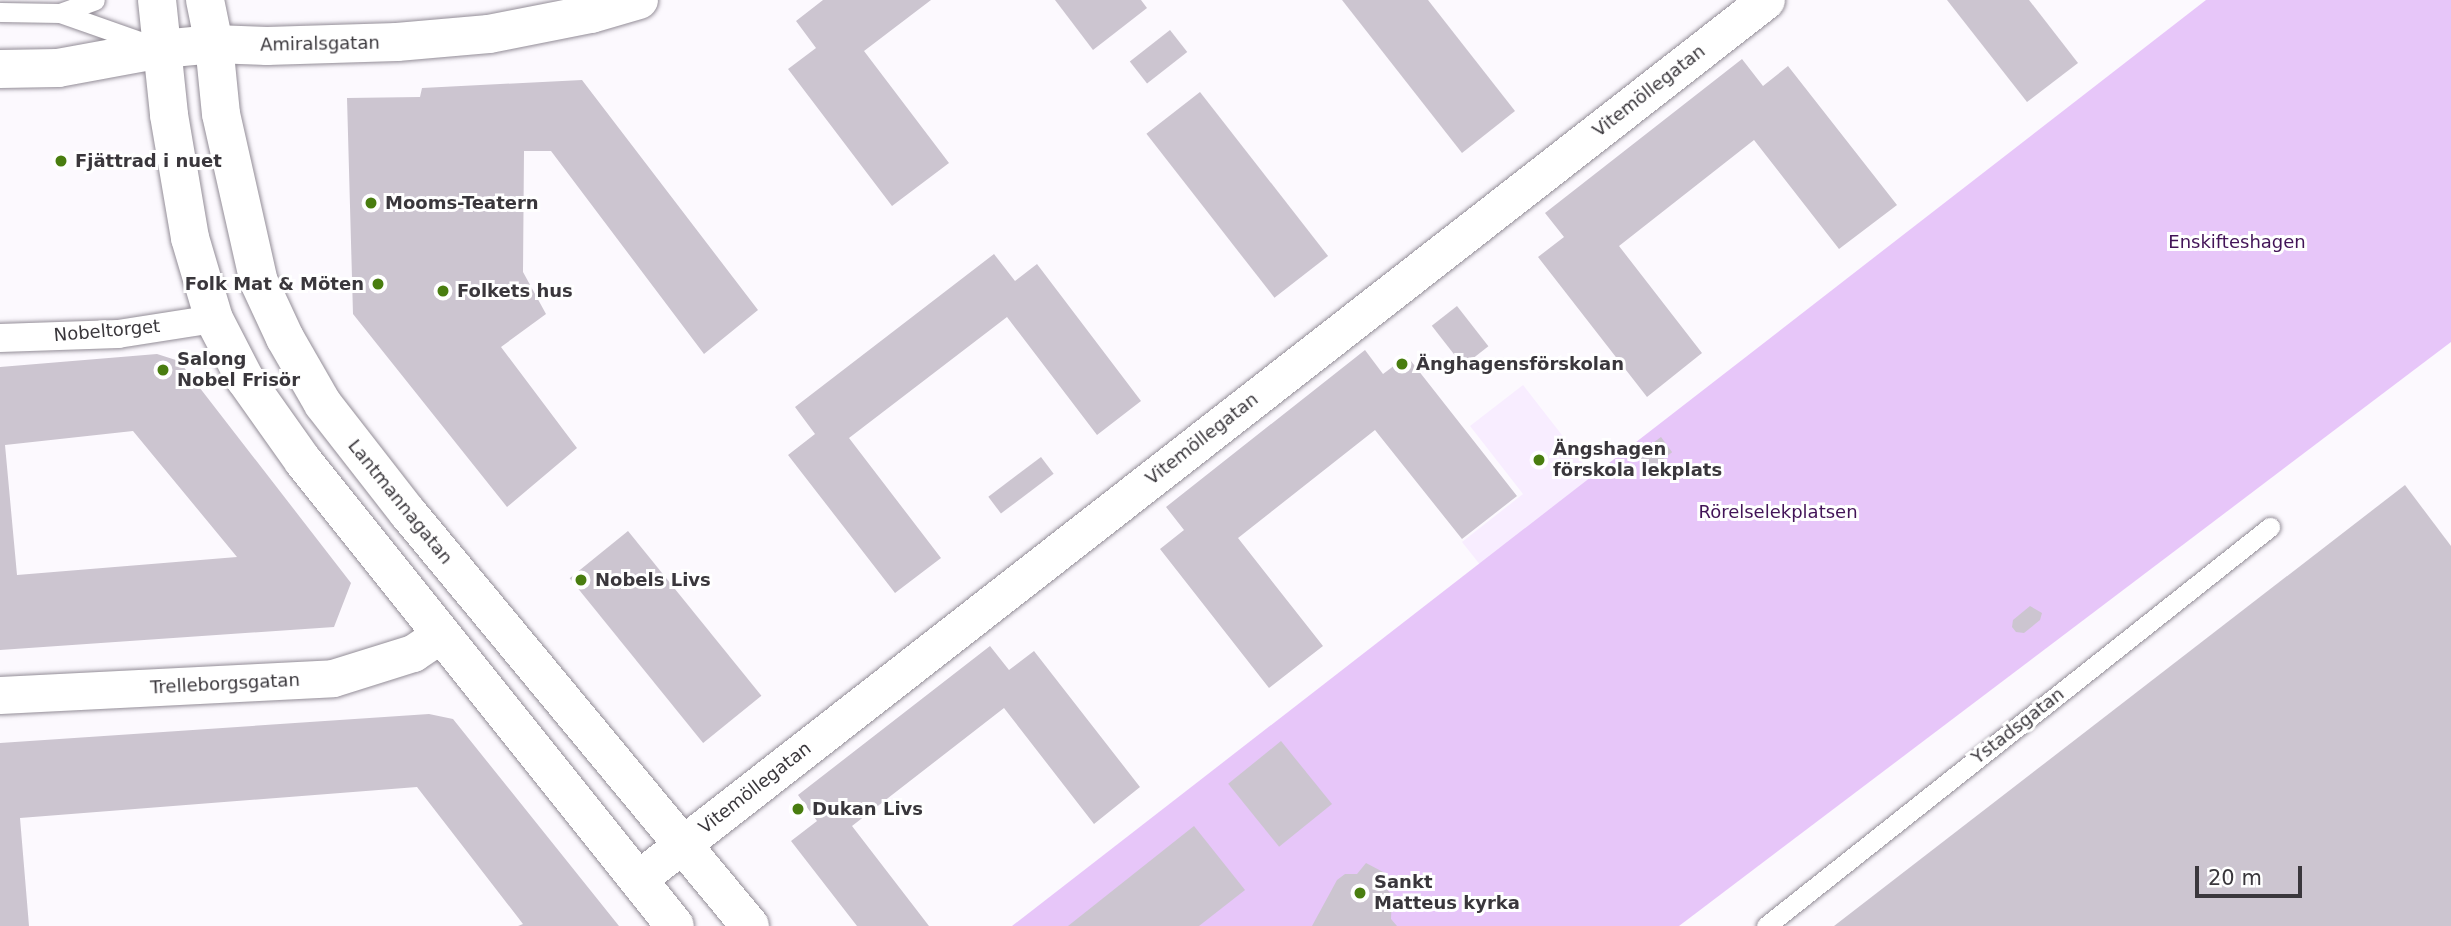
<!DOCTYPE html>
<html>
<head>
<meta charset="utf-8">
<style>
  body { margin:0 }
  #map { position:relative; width:2451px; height:926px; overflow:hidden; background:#fcf9fe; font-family:"DejaVu Sans",sans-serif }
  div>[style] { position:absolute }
  .built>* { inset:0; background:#f8edff }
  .green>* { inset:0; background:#e7c6f9 }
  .building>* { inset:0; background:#ccc5d0; transform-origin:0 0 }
  .roads { filter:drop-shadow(0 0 2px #938d97) drop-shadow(0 0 2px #938d97) }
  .service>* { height:19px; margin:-9.5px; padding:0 9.5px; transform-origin:9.5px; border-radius:9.5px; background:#fff }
  .pedestrian>* { height:28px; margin:-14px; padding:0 14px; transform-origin:14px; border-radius:14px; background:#fff }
  .minor>* { height:37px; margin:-18.5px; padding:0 18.5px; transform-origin:18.5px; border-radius:18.5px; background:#fff }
  .tertiary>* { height:38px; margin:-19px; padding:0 19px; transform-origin:19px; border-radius:19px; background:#fff }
  .secondary>* { height:38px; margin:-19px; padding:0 19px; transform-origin:19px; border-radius:19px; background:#fff }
  .dots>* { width:19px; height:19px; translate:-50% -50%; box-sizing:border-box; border:4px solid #fff; border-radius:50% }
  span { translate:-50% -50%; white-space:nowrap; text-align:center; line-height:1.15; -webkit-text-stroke:6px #fff; paint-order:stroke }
  .street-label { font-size:18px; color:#3a373c }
  .poi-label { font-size:18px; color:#3a373c; font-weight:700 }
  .left { translate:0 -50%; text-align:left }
  .right { translate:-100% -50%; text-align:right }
  .park-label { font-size:18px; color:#421357 }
  .scale { position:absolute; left:2195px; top:866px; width:107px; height:32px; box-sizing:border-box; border:4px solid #3a373c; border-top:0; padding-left:9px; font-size:21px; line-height:24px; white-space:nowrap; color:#3a373c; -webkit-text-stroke:5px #fff; paint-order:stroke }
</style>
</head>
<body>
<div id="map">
  <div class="built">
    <div style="clip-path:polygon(1523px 385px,1614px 502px,1501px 591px,1462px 542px,1523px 494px,1470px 426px)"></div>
  </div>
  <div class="green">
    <div style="clip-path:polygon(2206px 0,2451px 0,2451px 342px,1679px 926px,1012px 926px)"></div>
  </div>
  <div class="building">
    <div style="clip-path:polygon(823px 0,931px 0,864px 51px,949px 163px,892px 206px,788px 69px,816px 48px,796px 21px)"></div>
    <div style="clip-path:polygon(1055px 0,1141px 0,1147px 8px,1093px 50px)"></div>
    <div style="clip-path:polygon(1342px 0,1428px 0,1515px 111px,1462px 153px)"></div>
    <div style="clip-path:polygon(1947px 0,2029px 0,2078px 63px,2027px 102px)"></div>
    <div style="left:1170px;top:30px;width:28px;height:51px;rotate:52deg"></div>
    <div style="clip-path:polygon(1742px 59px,1763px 86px,1788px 66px,1897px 205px,1839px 249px,1754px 140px,1619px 246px,1702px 353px,1647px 397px,1538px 257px,1564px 237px,1545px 213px)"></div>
    <div style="clip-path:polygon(582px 80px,758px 310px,704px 354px,551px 151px,524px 151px,523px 272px,546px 314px,501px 347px,577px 448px,507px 507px,353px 314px,347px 98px,420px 97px,422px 88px)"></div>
    <div style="left:1200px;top:92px;width:208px;height:68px;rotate:52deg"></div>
    <div style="clip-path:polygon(994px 254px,1015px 281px,1037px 264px,1141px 401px,1097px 435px,1007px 317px,849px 438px,941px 558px,895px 593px,788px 455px,815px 434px,795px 407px)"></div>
    <div style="left:1457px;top:306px;width:51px;height:32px;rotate:52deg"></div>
    <div style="clip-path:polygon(1365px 350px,1383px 374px,1407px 356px,1517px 496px,1462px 539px,1375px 430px,1238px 538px,1323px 646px,1269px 688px,1160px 549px,1184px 530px,1166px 507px)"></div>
    <div style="clip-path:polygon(evenodd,157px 354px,179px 361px,351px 583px,334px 627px,0 650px,0 367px,157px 354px,133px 431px,237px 557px,17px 575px,5px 445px,133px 431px)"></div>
    <div style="left:1661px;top:437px;width:19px;height:29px;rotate:54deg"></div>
    <div style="left:1041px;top:457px;width:21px;height:66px;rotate:53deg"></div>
    <div style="clip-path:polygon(2405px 485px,2451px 546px,2451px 926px,1834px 926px)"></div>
    <div style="left:628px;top:531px;width:212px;height:75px;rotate:51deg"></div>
    <div style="clip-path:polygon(2030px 606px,2042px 613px,2040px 620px,2024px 633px,2016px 632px,2012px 627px,2013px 620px)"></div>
    <div style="clip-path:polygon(990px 646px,1009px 670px,1034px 651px,1140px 787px,1094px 824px,1004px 708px,852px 826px,929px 926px,857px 926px,791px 841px,817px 821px,798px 795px)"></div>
    <div style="clip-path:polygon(429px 714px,453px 719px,619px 926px,518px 926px,523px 924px,417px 787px,20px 818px,29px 926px,0 926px,0 743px)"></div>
    <div style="left:1281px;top:741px;width:81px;height:68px;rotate:51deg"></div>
    <div style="clip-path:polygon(1194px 826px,1245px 890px,1199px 926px,1068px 926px)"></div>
    <div style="clip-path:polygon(1366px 863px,1385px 873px,1381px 883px,1392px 895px,1391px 919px,1397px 926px,1312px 926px,1337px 880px,1345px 874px,1357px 874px)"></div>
  </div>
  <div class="roads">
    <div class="service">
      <div style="left:0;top:12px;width:60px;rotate:1deg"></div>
      <div style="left:60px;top:13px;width:93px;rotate:19.4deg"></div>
      <div style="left:60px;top:13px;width:37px;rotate:-20deg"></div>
      <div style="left:1766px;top:926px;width:643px;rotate:-38.37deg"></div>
    </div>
    <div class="pedestrian">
      <div style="left:0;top:338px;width:118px;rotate:-1.9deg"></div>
      <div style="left:118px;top:334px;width:97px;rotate:-8.9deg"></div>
    </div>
    <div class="minor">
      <div style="left:0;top:695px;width:333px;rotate:-2.9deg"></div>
      <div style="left:333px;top:678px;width:84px;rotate:-17.4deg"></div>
      <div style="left:413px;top:653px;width:34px;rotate:-34deg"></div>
      <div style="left:638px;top:879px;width:1430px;rotate:-37.93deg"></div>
    </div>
    <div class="tertiary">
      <div style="left:157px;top:0;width:116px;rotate:84deg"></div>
      <div style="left:169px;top:115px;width:125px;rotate:80.3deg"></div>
      <div style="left:190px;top:238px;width:84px;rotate:73.5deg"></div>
      <div style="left:214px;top:319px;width:68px;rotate:62.7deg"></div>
      <div style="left:245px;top:379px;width:100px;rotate:54.7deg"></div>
      <div style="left:303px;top:461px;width:595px;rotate:51.34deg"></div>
      <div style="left:205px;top:0;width:45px;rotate:78.4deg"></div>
      <div style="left:214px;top:44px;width:70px;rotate:84.3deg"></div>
      <div style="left:221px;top:114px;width:172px;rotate:77.3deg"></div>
      <div style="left:259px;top:282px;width:62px;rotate:65.1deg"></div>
      <div style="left:285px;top:338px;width:76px;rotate:60.1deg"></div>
      <div style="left:323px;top:404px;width:138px;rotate:52.1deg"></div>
      <div style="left:408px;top:513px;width:536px;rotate:50.37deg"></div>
    </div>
    <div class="secondary">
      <div style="left:0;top:69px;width:58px;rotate:-1deg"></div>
      <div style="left:58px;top:68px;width:106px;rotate:-10.4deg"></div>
      <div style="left:162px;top:49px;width:52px;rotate:-5.5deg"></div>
      <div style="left:214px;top:44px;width:53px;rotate:2.2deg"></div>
      <div style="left:267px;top:46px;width:130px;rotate:-1.8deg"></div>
      <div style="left:397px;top:42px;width:92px;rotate:-5deg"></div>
      <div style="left:489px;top:34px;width:104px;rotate:-11.1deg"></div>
      <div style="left:591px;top:14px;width:50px;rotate:-16.3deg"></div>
    </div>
  </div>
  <div class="dots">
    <div style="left:61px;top:161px;background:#497d0f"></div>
    <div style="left:371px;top:203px;background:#497d0f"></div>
    <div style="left:378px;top:284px;background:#497d0f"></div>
    <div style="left:443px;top:291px;background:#497d0f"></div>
    <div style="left:1402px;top:364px;background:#497d0f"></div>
    <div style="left:163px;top:370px;background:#497d0f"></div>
    <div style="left:1539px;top:460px;background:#497d0f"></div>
    <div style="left:581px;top:580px;background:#497d0f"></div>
    <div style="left:798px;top:809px;background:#497d0f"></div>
    <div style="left:1360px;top:893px;background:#497d0f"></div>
  </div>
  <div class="street-label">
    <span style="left:320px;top:44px;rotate:-1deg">Amiralsgatan</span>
    <span style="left:1649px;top:91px;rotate:-38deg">Vitemöllegatan</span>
    <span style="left:107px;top:331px;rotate:-5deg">Nobeltorget</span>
    <span style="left:1202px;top:439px;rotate:-38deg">Vitemöllegatan</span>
    <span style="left:400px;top:502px;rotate:51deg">Lantmannagatan</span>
    <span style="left:225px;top:684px;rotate:-3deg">Trelleborgsgatan</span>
    <span style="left:2018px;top:726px;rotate:-38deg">Ystadsgatan</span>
    <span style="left:755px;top:788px;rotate:-38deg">Vitemöllegatan</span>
  </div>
  <div class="poi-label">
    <span class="left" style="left:75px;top:161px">Fjättrad i nuet</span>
    <span class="left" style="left:385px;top:203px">Mooms-Teatern</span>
    <span class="right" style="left:364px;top:284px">Folk Mat &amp; Möten</span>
    <span class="left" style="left:457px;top:291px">Folkets hus</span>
    <span class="left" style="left:177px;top:370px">Salong<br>Nobel Frisör</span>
    <span class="left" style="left:1416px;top:364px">Änghagensförskolan</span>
    <span class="left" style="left:1553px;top:460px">Ängshagen<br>förskola lekplats</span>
    <span class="left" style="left:595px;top:580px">Nobels Livs</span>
    <span class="left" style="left:812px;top:809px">Dukan Livs</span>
    <span class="left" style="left:1374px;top:893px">Sankt<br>Matteus kyrka</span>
  </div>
  <div class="park-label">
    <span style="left:2237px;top:242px">Enskifteshagen</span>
    <span style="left:1778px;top:512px">Rörelselekplatsen</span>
  </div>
  <div class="scale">20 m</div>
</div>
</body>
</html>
